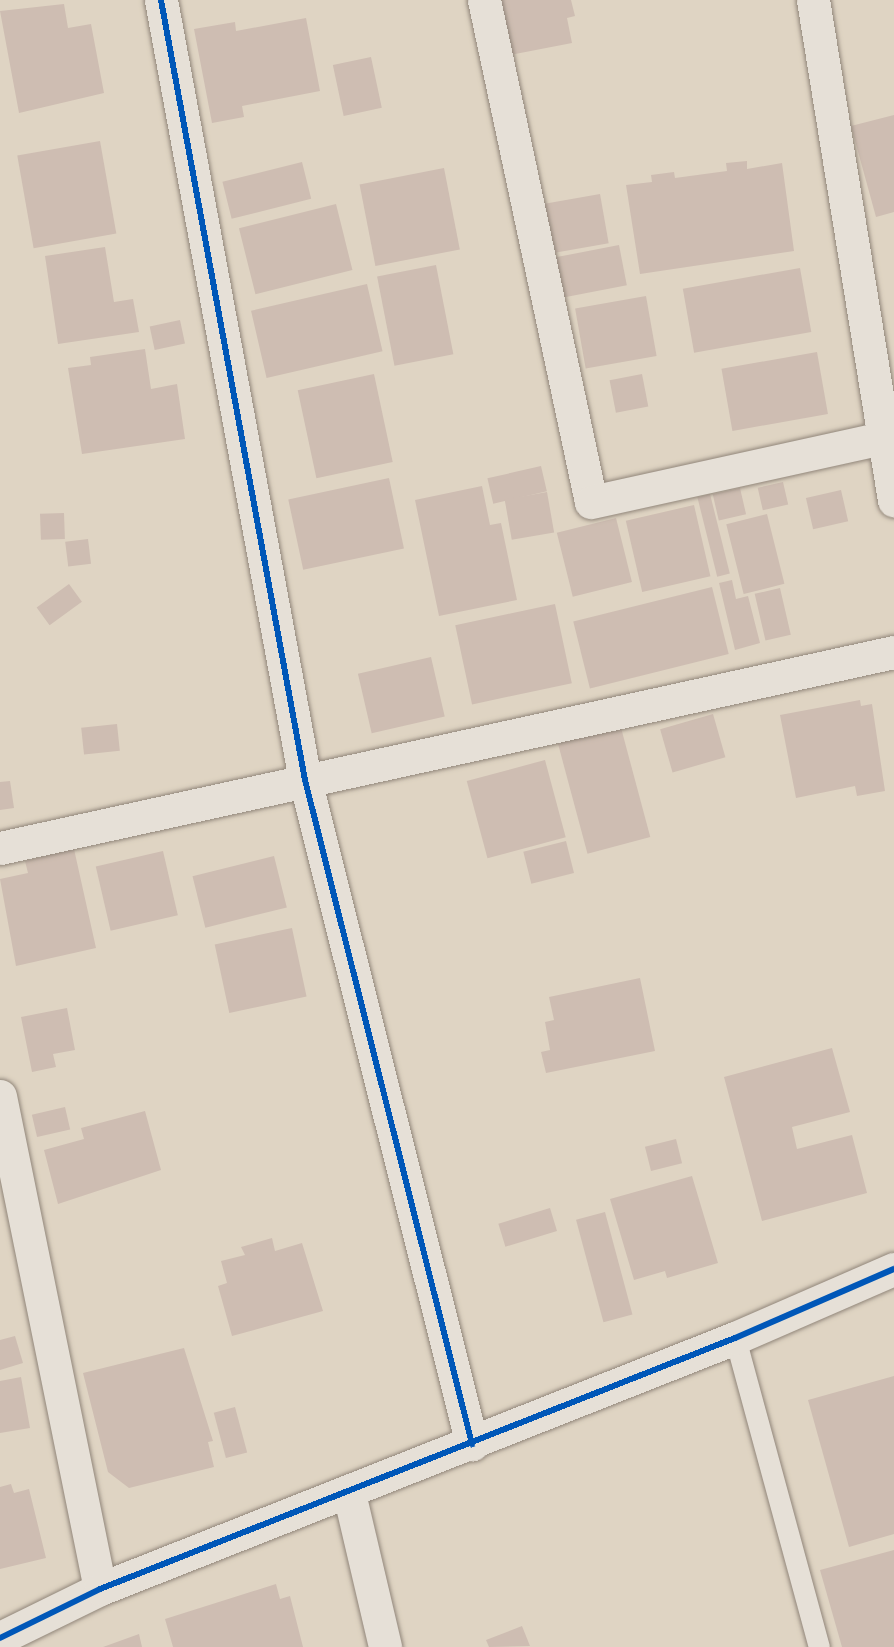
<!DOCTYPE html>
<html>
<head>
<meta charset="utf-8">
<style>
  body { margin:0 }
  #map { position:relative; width:894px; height:1647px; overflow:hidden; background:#dfd4c3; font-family:"IM FELL French Canon",serif }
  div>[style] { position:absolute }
  .building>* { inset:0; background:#cebdb2; transform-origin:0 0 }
  .roads { filter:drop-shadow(0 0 2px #91867a) drop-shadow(0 0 2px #91867a) }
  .lane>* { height:21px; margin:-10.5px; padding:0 10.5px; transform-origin:10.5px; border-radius:10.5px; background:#e6e0d7 }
  .street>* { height:33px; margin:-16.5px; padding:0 16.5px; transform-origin:16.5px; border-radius:16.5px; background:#e6e0d7 }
  .secondary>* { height:33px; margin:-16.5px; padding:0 16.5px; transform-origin:16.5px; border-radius:16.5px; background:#e6e0d7 }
  .cycleway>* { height:6px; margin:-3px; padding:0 3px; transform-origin:3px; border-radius:3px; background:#0057b8 }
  span { translate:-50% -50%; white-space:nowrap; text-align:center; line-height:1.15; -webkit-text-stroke:4.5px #f2e4d0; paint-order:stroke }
</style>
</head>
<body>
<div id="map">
  <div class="building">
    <div style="clip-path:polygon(492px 0,571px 0,575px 16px,567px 18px,572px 43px,510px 55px)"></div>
    <div style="clip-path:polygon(64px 4px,68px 28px,91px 24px,104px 93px,19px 113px,0 11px)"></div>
    <div style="clip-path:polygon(306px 18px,320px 91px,242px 106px,244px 117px,212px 123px,194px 29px,235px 22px,236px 31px)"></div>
    <div style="left:371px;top:57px;width:52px;height:39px;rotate:78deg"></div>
    <div style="clip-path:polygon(894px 115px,894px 212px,876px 217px,851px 126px)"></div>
    <div style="left:100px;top:141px;width:94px;height:84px;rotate:80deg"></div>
    <div style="clip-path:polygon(747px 161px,747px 169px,782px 163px,794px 251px,640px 274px,626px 185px,652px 182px,651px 175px,674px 172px,675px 178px,727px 171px,726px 163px)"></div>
    <div style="left:302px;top:162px;width:38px;height:82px;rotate:76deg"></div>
    <div style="left:444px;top:168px;width:83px;height:86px;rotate:79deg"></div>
    <div style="left:600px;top:194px;width:50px;height:62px;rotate:80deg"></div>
    <div style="left:336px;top:204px;width:68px;height:100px;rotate:76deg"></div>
    <div style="left:619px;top:245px;width:41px;height:66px;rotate:79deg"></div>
    <div style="clip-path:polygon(105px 247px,114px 302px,133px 299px,139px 332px,58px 344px,45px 256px)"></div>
    <div style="left:436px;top:265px;width:91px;height:60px;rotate:79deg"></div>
    <div style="left:800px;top:268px;width:65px;height:119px;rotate:80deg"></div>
    <div style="left:367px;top:284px;width:69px;height:119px;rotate:77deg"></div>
    <div style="left:646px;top:296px;width:61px;height:72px;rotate:80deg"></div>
    <div style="left:180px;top:320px;width:24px;height:31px;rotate:78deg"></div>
    <div style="clip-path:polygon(145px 349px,151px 389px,177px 384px,185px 439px,82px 454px,68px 368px,91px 365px,90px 357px)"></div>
    <div style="left:817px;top:352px;width:63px;height:97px;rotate:80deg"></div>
    <div style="left:374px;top:374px;width:90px;height:78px;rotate:78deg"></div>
    <div style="left:642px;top:374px;width:33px;height:33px;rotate:79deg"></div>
    <div style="left:541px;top:466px;width:26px;height:55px;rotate:77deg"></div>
    <div style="left:389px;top:478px;width:72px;height:103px;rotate:78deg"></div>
    <div style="left:783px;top:482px;width:23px;height:26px;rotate:77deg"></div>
    <div style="clip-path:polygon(482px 486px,490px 525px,501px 523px,517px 600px,439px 616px,415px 500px)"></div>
    <div style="left:740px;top:488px;width:27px;height:28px;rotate:77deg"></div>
    <div style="left:841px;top:490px;width:32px;height:36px;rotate:77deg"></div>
    <div style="left:547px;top:492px;width:41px;height:43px;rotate:80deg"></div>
    <div style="left:710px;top:494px;width:82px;height:13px;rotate:76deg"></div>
    <div style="left:694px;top:505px;width:73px;height:70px;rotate:77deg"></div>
    <div style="left:64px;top:513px;width:26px;height:24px;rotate:88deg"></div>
    <div style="left:767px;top:514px;width:72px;height:42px;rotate:76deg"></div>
    <div style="left:616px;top:518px;width:66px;height:61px;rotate:76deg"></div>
    <div style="left:88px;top:539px;width:25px;height:23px;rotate:83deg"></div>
    <div style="clip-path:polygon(732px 580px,736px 599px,748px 596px,760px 643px,735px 650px,719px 583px)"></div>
    <div style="left:69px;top:584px;width:22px;height:40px;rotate:54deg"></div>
    <div style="left:712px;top:587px;width:69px;height:143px;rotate:76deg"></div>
    <div style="left:780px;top:588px;width:48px;height:26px;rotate:77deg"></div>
    <div style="left:555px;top:604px;width:81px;height:102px;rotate:78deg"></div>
    <div style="left:431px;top:657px;width:61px;height:75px;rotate:77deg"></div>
    <div style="clip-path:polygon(860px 700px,861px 706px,872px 704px,885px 791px,857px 796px,855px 786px,796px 798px,780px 715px)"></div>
    <div style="left:713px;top:714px;width:45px;height:55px;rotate:74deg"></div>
    <div style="left:117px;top:724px;width:27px;height:36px;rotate:84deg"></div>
    <div style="left:620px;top:724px;width:117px;height:65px;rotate:75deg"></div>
    <div style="left:545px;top:760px;width:80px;height:81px;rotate:75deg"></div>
    <div style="clip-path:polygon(10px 781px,14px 808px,0 810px,0 782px)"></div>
    <div style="left:566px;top:841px;width:33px;height:44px;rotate:76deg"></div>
    <div style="clip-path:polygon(74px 849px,96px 948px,16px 966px,0 879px,28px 873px,25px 861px)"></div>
    <div style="left:163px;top:851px;width:66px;height:69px;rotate:77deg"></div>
    <div style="left:274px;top:856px;width:53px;height:84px;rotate:76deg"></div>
    <div style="left:292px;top:928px;width:70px;height:79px;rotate:78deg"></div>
    <div style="clip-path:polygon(640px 978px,655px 1051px,546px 1073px,541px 1052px,550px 1050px,545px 1022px,554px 1020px,549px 997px)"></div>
    <div style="clip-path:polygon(67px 1008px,75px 1050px,53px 1054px,56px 1067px,32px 1072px,21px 1017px)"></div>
    <div style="clip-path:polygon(832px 1048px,850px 1112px,792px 1127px,797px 1149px,852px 1135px,867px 1193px,762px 1221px,724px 1077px)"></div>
    <div style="left:65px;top:1107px;width:23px;height:34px;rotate:77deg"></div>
    <div style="clip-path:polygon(145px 1111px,161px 1170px,58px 1204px,44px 1150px,84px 1139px,81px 1128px)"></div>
    <div style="left:676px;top:1139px;width:25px;height:32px;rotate:76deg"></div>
    <div style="clip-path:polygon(692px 1176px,718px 1263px,667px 1278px,665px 1271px,634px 1280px,610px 1199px)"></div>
    <div style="left:550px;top:1208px;width:24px;height:54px;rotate:73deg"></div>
    <div style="left:605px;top:1212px;width:106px;height:30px;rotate:75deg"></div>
    <div style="clip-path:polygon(272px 1238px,275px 1251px,302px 1243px,323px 1311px,232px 1336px,218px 1286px,227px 1283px,221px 1261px,245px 1255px,241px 1247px)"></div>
    <div style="clip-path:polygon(15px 1336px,23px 1363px,0 1370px,0 1340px)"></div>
    <div style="clip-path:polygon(184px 1348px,213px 1441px,208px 1442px,214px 1467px,129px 1488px,108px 1472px,83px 1373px)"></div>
    <div style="clip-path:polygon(894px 1376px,894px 1534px,849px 1547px,808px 1400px)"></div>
    <div style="clip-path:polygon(21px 1377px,30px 1428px,0 1433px,0 1381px)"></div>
    <div style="left:235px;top:1407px;width:47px;height:22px;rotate:75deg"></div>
    <div style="clip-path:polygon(11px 1484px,14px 1493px,29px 1489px,46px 1558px,0 1569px,0 1487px)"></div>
    <div style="clip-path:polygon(894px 1550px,894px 1647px,842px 1647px,820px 1570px)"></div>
    <div style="clip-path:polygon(276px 1584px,280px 1599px,290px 1596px,303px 1647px,173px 1647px,165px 1619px)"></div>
    <div style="clip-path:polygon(522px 1626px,530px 1646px,489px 1647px,486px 1640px)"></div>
    <div style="clip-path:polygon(139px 1634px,142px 1647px,103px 1647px)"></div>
  </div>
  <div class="roads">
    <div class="lane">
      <div style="left:735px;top:1338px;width:320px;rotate:74.8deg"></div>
    </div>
    <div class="street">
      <div style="left:161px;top:0;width:793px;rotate:79.54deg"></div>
      <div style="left:305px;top:780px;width:685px;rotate:75.88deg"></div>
      <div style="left:484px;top:0;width:513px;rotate:77.97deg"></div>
      <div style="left:591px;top:502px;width:302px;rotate:-12.4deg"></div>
      <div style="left:813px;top:0;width:507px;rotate:80.8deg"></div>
      <div style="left:0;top:848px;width:915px;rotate:-12.37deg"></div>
      <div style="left:0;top:1096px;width:503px;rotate:78.53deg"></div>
      <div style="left:349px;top:1493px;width:158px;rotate:76.8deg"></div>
    </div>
    <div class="secondary">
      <div style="left:0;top:1638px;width:111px;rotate:-26.1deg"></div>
      <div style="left:100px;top:1589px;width:683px;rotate:-21.57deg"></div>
      <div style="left:735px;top:1338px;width:173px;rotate:-23.5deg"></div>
    </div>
  </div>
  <div class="cycleway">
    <div style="left:161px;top:0;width:793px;rotate:79.54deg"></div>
    <div style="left:305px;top:780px;width:685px;rotate:75.88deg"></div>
    <div style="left:0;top:1638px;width:111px;rotate:-26.1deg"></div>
    <div style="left:100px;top:1589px;width:683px;rotate:-21.57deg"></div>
    <div style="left:735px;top:1338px;width:173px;rotate:-23.5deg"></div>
  </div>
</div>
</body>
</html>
